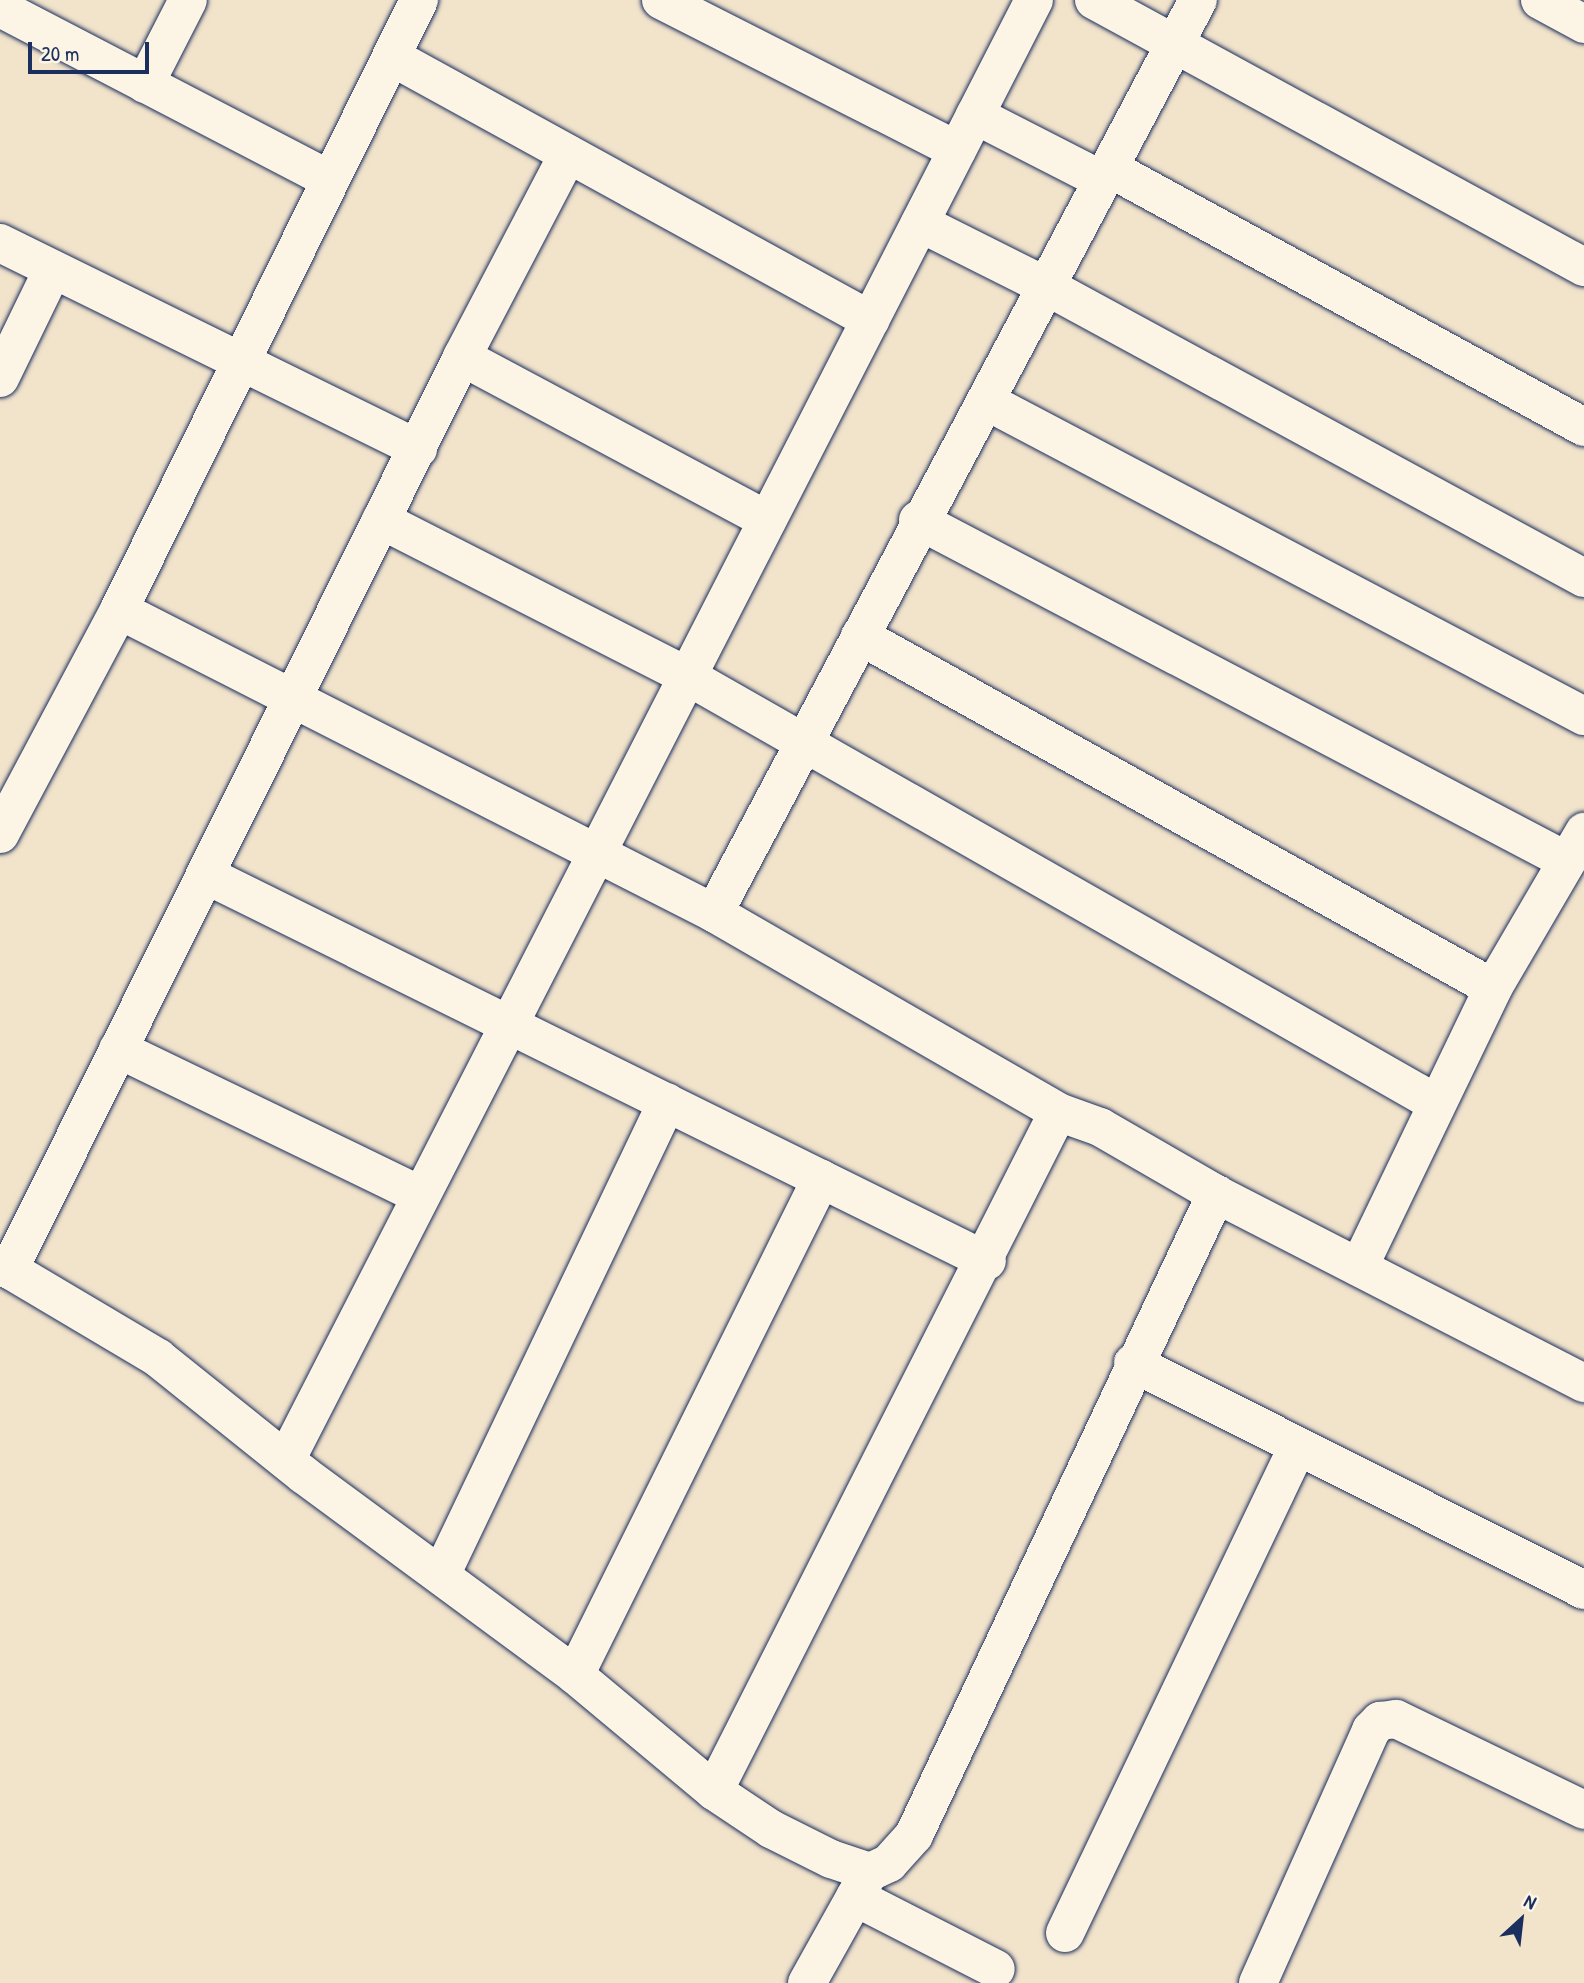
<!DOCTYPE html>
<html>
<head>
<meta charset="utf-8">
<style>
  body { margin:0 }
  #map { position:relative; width:1584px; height:1983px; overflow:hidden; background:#f2e3cb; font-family:"Patrick Hand",sans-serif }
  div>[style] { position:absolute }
  .roads { filter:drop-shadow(0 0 2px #1b2f5e) drop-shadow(0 0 2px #1b2f5e) }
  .minor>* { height:38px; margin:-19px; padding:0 19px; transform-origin:19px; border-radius:19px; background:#fcf5e5 }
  span { translate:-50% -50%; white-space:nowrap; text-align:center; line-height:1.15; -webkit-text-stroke:7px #fcf5e5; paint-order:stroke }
  .north { position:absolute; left:1486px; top:1885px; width:70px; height:70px; -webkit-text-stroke:5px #fcf5e5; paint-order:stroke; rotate:27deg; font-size:19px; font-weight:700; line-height:28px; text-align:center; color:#1b2f5e }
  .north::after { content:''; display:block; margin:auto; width:24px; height:32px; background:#1b2f5e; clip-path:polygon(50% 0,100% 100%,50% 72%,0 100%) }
  .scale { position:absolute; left:28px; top:42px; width:121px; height:32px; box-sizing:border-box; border:4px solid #1b2f5e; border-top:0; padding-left:9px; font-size:21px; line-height:24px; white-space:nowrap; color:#1b2f5e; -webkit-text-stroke:5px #fcf5e5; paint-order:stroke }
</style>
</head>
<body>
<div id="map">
  <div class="roads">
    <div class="minor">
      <div style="left:661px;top:0;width:332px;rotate:26.9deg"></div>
      <div style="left:1094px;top:0;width:558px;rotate:28.59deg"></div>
      <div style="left:1540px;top:0;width:50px;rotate:28.6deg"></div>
      <div style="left:0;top:8px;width:372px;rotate:27.5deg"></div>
      <div style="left:392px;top:57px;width:546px;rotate:28.82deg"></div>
      <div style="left:145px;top:84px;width:94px;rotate:-62.9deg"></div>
      <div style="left:975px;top:115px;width:143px;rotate:27.1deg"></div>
      <div style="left:1109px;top:168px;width:541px;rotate:28.6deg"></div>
      <div style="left:920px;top:223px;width:141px;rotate:26.6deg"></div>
      <div style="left:1046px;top:286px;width:612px;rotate:28.49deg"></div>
      <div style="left:0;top:243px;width:466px;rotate:26.2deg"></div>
      <div style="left:462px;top:357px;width:346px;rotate:28.1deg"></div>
      <div style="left:0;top:378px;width:119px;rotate:-64.1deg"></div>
      <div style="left:986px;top:401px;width:676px;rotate:27.78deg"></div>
      <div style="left:381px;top:520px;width:343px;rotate:27deg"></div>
      <div style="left:687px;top:676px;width:862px;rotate:29.69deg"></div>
      <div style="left:918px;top:520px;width:733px;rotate:27.72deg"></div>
      <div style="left:119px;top:610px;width:668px;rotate:26.99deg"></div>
      <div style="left:714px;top:913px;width:397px;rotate:30deg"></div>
      <div style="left:1058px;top:1112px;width:45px;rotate:19.7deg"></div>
      <div style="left:1100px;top:1127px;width:134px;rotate:30deg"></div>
      <div style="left:1216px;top:1194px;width:414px;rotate:27.2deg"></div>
      <div style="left:860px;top:636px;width:724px;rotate:29.08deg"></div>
      <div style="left:0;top:834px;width:254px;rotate:-62deg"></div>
      <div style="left:119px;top:610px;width:680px;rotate:-63.81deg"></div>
      <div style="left:206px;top:875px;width:871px;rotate:26.3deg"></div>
      <div style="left:714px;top:913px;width:1033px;rotate:-62.07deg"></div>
      <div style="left:118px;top:1049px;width:335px;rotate:25.8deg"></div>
      <div style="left:0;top:1264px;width:184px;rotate:30.7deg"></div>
      <div style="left:158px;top:1358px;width:187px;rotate:38.7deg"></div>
      <div style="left:304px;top:1475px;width:337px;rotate:36.4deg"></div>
      <div style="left:575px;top:1675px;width:181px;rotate:39.8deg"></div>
      <div style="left:714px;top:1791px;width:69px;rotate:33.7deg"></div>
      <div style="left:771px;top:1829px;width:67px;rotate:26.6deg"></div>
      <div style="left:831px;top:1859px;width:41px;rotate:18.4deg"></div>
      <div style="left:870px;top:1872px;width:21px;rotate:-25deg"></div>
      <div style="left:889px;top:1863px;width:38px;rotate:-48deg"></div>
      <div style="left:914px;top:1835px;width:709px;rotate:-64.77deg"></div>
      <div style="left:1359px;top:1267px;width:310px;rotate:-64.3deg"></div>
      <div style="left:1493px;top:988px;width:181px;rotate:-59.7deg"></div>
      <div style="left:9px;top:1270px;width:1019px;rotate:-63.61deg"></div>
      <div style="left:462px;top:357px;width:229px;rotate:-62.4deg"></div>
      <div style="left:1133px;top:1363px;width:505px;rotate:26.72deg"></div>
      <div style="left:286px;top:1460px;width:1640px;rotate:-62.87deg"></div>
      <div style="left:441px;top:1575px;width:524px;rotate:-64.46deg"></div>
      <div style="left:575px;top:1675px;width:554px;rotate:-63.62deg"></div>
      <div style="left:714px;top:1791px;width:761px;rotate:-63.13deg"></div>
      <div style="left:855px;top:1897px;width:158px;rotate:27.1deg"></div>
      <div style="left:1065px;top:1933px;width:538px;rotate:-64.44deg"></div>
      <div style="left:807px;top:1983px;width:125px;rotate:-60.8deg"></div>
      <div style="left:1258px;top:1983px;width:277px;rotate:-65.9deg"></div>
      <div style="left:1371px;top:1730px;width:13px;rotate:-45deg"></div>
      <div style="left:1380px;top:1721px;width:16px;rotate:-7deg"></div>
      <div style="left:1396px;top:1719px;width:209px;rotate:25.8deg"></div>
    </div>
  </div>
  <div class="north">N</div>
  <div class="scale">20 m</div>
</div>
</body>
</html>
